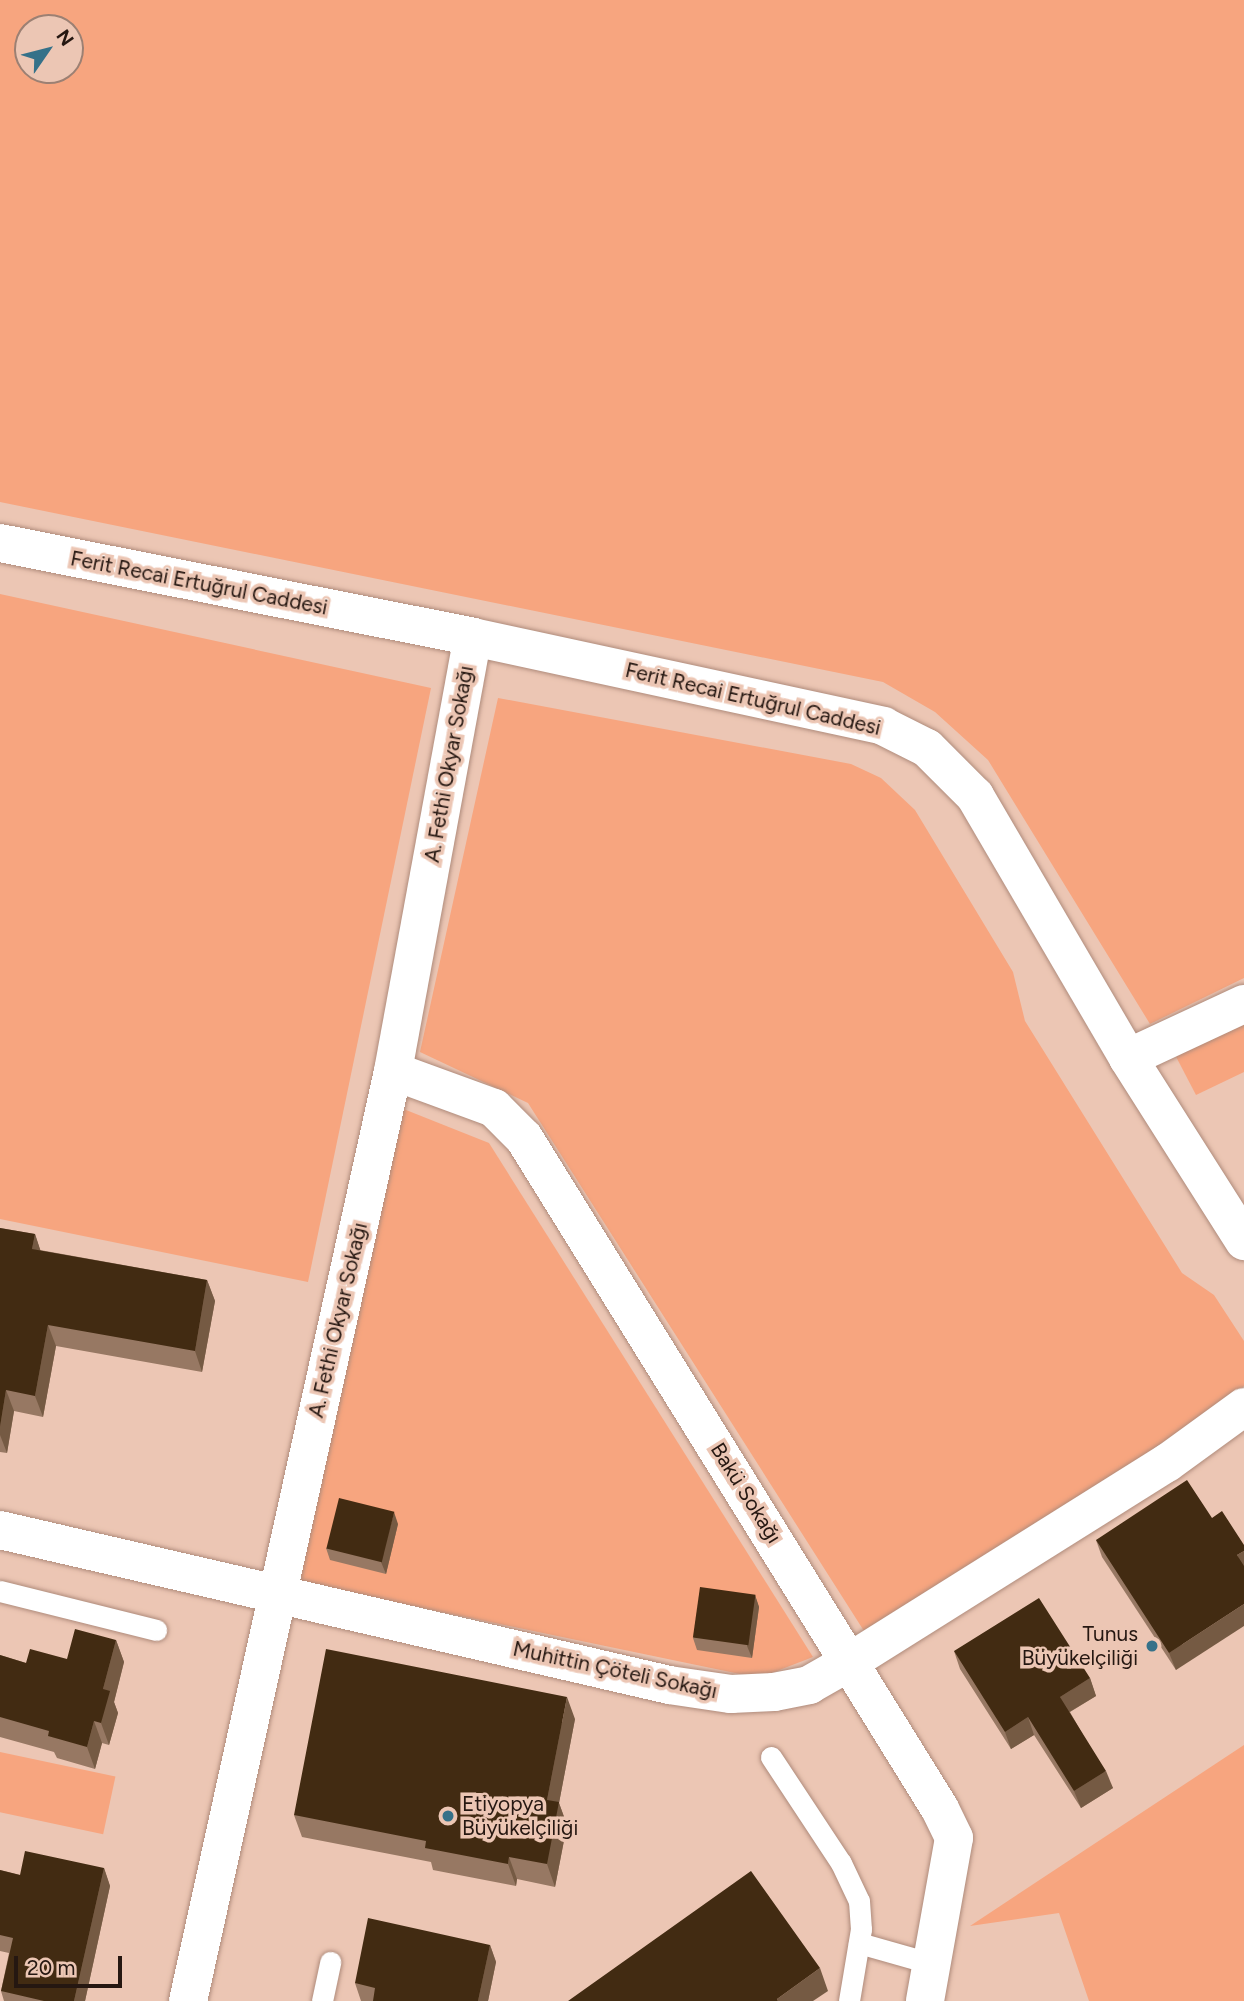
<!DOCTYPE html>
<html>
<head>
<meta charset="utf-8">
<style>
  body { margin:0 }
  #map { position:relative; width:1244px; height:2001px; overflow:hidden; background:#ecc6b4; font-family:Figtree,sans-serif }
  div>[style] { position:absolute }
  .green>* { inset:0; background:#f7a57f; transform-origin:0 0 }
  .roads { filter:drop-shadow(0 0 2px #af8b7b) drop-shadow(0 0 2px #af8b7b) }
  .lane>* { height:21px; margin:-10.5px; padding:0 10.5px; transform-origin:10.5px; border-radius:10.5px; background:#fff }
  .street>* { height:38px; margin:-19px; padding:0 19px; transform-origin:19px; border-radius:19px; background:#fff }
  .wall>* { inset:0; background:#977863 }
  .shaded-wall>* { inset:0; background:#755a43 }
  .building>* { inset:0; background:#422b12; transform-origin:0 0 }
  .dots>* { width:19px; height:19px; translate:-50% -50%; box-sizing:border-box; border:4px solid #ecc6b4; border-radius:50% }
  span { translate:-50% -50%; white-space:nowrap; text-align:center; line-height:1.15; -webkit-text-stroke:7px #ecc6b4; paint-order:stroke }
  .street-label { font-size:21px; color:#251711 }
  .poi-label { font-size:21px; color:#251711 }
  .right { translate:-100% -50%; text-align:right }
  .left { translate:0 -50%; text-align:left }
  .north { position:absolute; left:14px; top:14px; width:70px; height:70px; box-sizing:border-box; background:#ecc6b4; border:2px solid #9c8073; border-radius:50%; rotate:55deg; font-size:19px; font-weight:700; line-height:28px; text-align:center; color:#251711 }
  .north::after { content:''; display:block; margin:auto; width:24px; height:32px; background:#357189; clip-path:polygon(50% 0,100% 100%,50% 72%,0 100%) }
  .scale { position:absolute; left:14px; top:1956px; width:108px; height:32px; box-sizing:border-box; border:4px solid #251711; border-top:0; padding-left:9px; font-size:21px; line-height:24px; white-space:nowrap; color:#251711; -webkit-text-stroke:5px #ecc6b4; paint-order:stroke }
</style>
</head>
<body>
<div id="map">
  <div class="green">
    <div style="clip-path:polygon(evenodd,0 0,1244px 0,1244px 978px,1150px 1024px,988px 760px,935px 712px,883px 682px,0 502px,0 0,28px 28px,70px 28px,70px 70px,28px 70px,28px 28px)"></div>
    <div style="clip-path:polygon(0 594px,431px 688px,308px 1282px,0 1219px)"></div>
    <div style="clip-path:polygon(498px 698px,851px 764px,881px 778px,915px 810px,1013px 972px,1025px 1021px,1182px 1273px,1214px 1295px,1244px 1341px,1244px 1386px,1092px 1491px,864px 1631px,528px 1103px,420px 1052px)"></div>
    <div style="clip-path:polygon(1244px 1017px,1244px 1072px,1196px 1095px,1172px 1049px)"></div>
    <div style="clip-path:polygon(401px 1108px,489px 1143px,813px 1657px,759px 1678px,298px 1582px)"></div>
    <div style="clip-path:polygon(1244px 1745px,1244px 2001px,1089px 2001px,1059px 1913px,970px 1926px)"></div>
    <div style="left:0;top:1752px;width:118px;height:59px;rotate:12deg"></div>
  </div>
  <div class="roads">
    <div class="lane">
      <div style="left:0;top:1591px;width:161px;rotate:14deg"></div>
      <div style="left:771px;top:1757px;width:127px;rotate:56.6deg"></div>
      <div style="left:841px;top:1863px;width:42px;rotate:64.7deg"></div>
      <div style="left:859px;top:1901px;width:28px;rotate:86deg"></div>
      <div style="left:861px;top:1929px;width:73px;rotate:99.5deg"></div>
      <div style="left:859px;top:1943px;width:77px;rotate:15.8deg"></div>
      <div style="left:322px;top:2001px;width:40px;rotate:-78deg"></div>
    </div>
    <div class="street">
      <div style="left:0;top:543px;width:482px;rotate:11.2deg"></div>
      <div style="left:473px;top:637px;width:420px;rotate:12.2deg"></div>
      <div style="left:883px;top:726px;width:49px;rotate:26.6deg"></div>
      <div style="left:927px;top:748px;width:68px;rotate:45deg"></div>
      <div style="left:975px;top:796px;width:303px;rotate:59.7deg"></div>
      <div style="left:1128px;top:1058px;width:217px;rotate:57.6deg"></div>
      <div style="left:1128px;top:1058px;width:128px;rotate:-25deg"></div>
      <div style="left:393px;top:1071px;width:108px;rotate:20.1deg"></div>
      <div style="left:494px;top:1108px;width:42px;rotate:45deg"></div>
      <div style="left:524px;top:1138px;width:789px;rotate:58.2deg"></div>
      <div style="left:940px;top:1809px;width:32px;rotate:64deg"></div>
      <div style="left:954px;top:1838px;width:166px;rotate:100.1deg"></div>
      <div style="left:0;top:1530px;width:687px;rotate:13.04deg"></div>
      <div style="left:669px;top:1685px;width:63px;rotate:8.3deg"></div>
      <div style="left:731px;top:1694px;width:43px;rotate:-2.7deg"></div>
      <div style="left:774px;top:1692px;width:36px;rotate:-11deg"></div>
      <div style="left:809px;top:1685px;width:48px;rotate:-29.7deg"></div>
      <div style="left:851px;top:1661px;width:373px;rotate:-32.1deg"></div>
      <div style="left:1167px;top:1463px;width:95px;rotate:-36deg"></div>
      <div style="left:188px;top:2001px;width:952px;rotate:-77.57deg"></div>
      <div style="left:393px;top:1071px;width:441px;rotate:-79.6deg"></div>
    </div>
  </div>
  <div class="wall">
    <div style="clip-path:polygon(0 1228px,35px 1234px,40px 1250px,207px 1280px,215px 1301px,202px 1372px,56px 1346px,43px 1417px,14px 1411px,7px 1453px,0 1452px)"></div>
    <div style="clip-path:polygon(1212px 1518px,1176px 1670px,1102px 1557px,1096px 1540px)"></div>
    <div style="clip-path:polygon(398px 1524px,386px 1574px,330px 1560px,326px 1548px)"></div>
    <div style="clip-path:polygon(755px 1595px,759px 1607px,752px 1658px,697px 1650px,693px 1638px)"></div>
    <div style="clip-path:polygon(116px 1640px,124px 1662px,114px 1702px,118px 1713px,109px 1745px,102px 1743px,95px 1769px,57px 1758px,54px 1752px,0 1737px,0 1655px,26px 1663px,67px 1659px)"></div>
    <div style="clip-path:polygon(954px 1651px,1090px 1678px,1096px 1696px,1070px 1712px,1113px 1788px,1081px 1808px,1034px 1735px,1011px 1749px,960px 1669px)"></div>
    <div style="clip-path:polygon(575px 1719px,559px 1803px,567px 1825px,555px 1887px,517px 1879px,516px 1886px,433px 1870px,431px 1862px,302px 1837px,294px 1815px)"></div>
    <div style="clip-path:polygon(104px 1868px,110px 1886px,85px 2001px,4px 2001px,1px 1991px,9px 1953px,0 1951px,0 1870px,20px 1875px)"></div>
    <div style="clip-path:polygon(490px 1945px,496px 1962px,488px 2001px,361px 2001px,355px 1983px)"></div>
  </div>
  <div class="shaded-wall">
    <div style="clip-path:polygon(35px 1234px,42px 1255px,32px 1249px)"></div>
    <div style="clip-path:polygon(207px 1280px,215px 1301px,202px 1372px,195px 1351px)"></div>
    <div style="clip-path:polygon(48px 1325px,56px 1346px,43px 1417px,35px 1396px)"></div>
    <div style="clip-path:polygon(6px 1390px,14px 1411px,7px 1453px,0 1435px,0 1427px)"></div>
    <div style="clip-path:polygon(394px 1512px,398px 1524px,386px 1574px,381px 1562px)"></div>
    <div style="clip-path:polygon(1244px 1551px,1244px 1572px,1237px 1555px)"></div>
    <div style="clip-path:polygon(755px 1595px,759px 1607px,752px 1658px,747px 1646px)"></div>
    <div style="clip-path:polygon(1244px 1604px,1244px 1626px,1176px 1670px,1169px 1653px)"></div>
    <div style="clip-path:polygon(116px 1640px,124px 1662px,114px 1702px,118px 1713px,109px 1745px,101px 1723px,103px 1689px)"></div>
    <div style="clip-path:polygon(1090px 1678px,1096px 1696px,1066px 1714px,1060px 1697px)"></div>
    <div style="clip-path:polygon(567px 1697px,575px 1719px,559px 1803px,567px 1825px,555px 1887px,547px 1864px,547px 1800px)"></div>
    <div style="clip-path:polygon(1028px 1717px,1034px 1735px,1011px 1749px,1005px 1732px)"></div>
    <div style="clip-path:polygon(94px 1721px,102px 1743px,95px 1769px,87px 1747px)"></div>
    <div style="clip-path:polygon(1106px 1771px,1113px 1788px,1081px 1808px,1074px 1791px)"></div>
    <div style="clip-path:polygon(509px 1857px,517px 1879px,516px 1886px,508px 1864px)"></div>
    <div style="clip-path:polygon(104px 1868px,110px 1886px,85px 2001px,74px 2001px)"></div>
    <div style="clip-path:polygon(490px 1945px,496px 1962px,488px 2001px,478px 2001px)"></div>
    <div style="clip-path:polygon(820px 1968px,828px 1991px,813px 2001px,778px 2001px,777px 1999px)"></div>
  </div>
  <div class="building">
    <div style="clip-path:polygon(0 1228px,35px 1234px,32px 1249px,207px 1280px,195px 1351px,48px 1325px,35px 1396px,6px 1390px,0 1427px)"></div>
    <div style="clip-path:polygon(1187px 1480px,1212px 1518px,1222px 1511px,1244px 1545px,1244px 1551px,1237px 1555px,1244px 1566px,1244px 1604px,1169px 1653px,1096px 1540px)"></div>
    <div style="left:339px;top:1498px;width:57px;height:52px;rotate:14deg"></div>
    <div style="left:700px;top:1587px;width:56px;height:51px;rotate:8deg"></div>
    <div style="clip-path:polygon(1039px 1598px,1090px 1678px,1060px 1697px,1106px 1771px,1074px 1791px,1028px 1717px,1005px 1732px,954px 1651px)"></div>
    <div style="clip-path:polygon(75px 1629px,116px 1640px,103px 1689px,110px 1691px,101px 1723px,94px 1721px,87px 1747px,48px 1736px,49px 1731px,0 1717px,0 1655px,26px 1663px,30px 1649px,67px 1659px)"></div>
    <div style="clip-path:polygon(326px 1649px,567px 1697px,547px 1800px,559px 1802px,547px 1864px,509px 1857px,508px 1864px,425px 1848px,426px 1841px,294px 1815px)"></div>
    <div style="clip-path:polygon(25px 1851px,104px 1868px,74px 2001px,44px 2001px,1px 1991px,13px 1938px,0 1935px,0 1870px,20px 1875px)"></div>
    <div style="clip-path:polygon(751px 1871px,820px 1968px,777px 1999px,778px 2001px,568px 2001px)"></div>
    <div style="clip-path:polygon(368px 1918px,490px 1945px,478px 2001px,373px 2001px,375px 1988px,355px 1983px)"></div>
  </div>
  <div class="dots">
    <div style="left:1152px;top:1646px;background:#357189"></div>
    <div style="left:448px;top:1816px;background:#357189"></div>
  </div>
  <div class="street-label">
    <span style="left:199px;top:583px;rotate:11deg">Ferit Recai Ertuğrul Caddesi</span>
    <span style="left:753px;top:699px;rotate:13deg">Ferit Recai Ertuğrul Caddesi</span>
    <span style="left:449px;top:764px;rotate:-80deg">A. Fethi Okyar Sokağı</span>
    <span style="left:338px;top:1320px;rotate:-77deg">A. Fethi Okyar Sokağı</span>
    <span style="left:746px;top:1493px;rotate:58deg">Bakü Sokağı</span>
    <span style="left:615px;top:1670px;rotate:12deg">Muhittin Çöteli Sokağı</span>
  </div>
  <div class="poi-label">
    <span class="right" style="left:1138px;top:1646px">Tunus<br>Büyükelçiliği</span>
    <span class="left" style="left:462px;top:1816px">Etiyopya<br>Büyükelçiliği</span>
  </div>
  <div class="north">N</div>
  <div class="scale">20 m</div>
</div>
</body>
</html>
